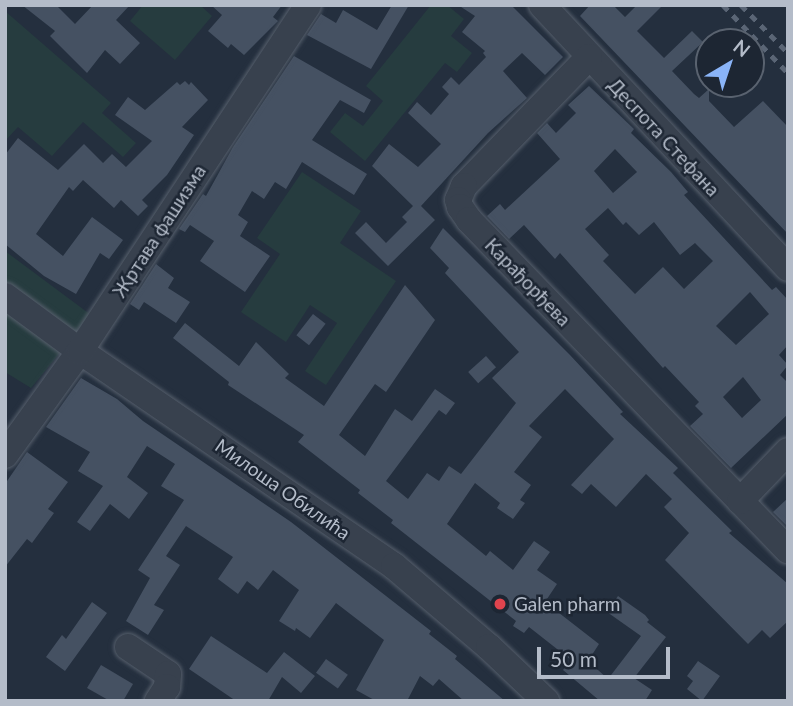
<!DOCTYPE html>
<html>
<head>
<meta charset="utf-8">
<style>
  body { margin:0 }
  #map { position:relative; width:793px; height:706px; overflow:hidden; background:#242f3e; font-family:Lato,sans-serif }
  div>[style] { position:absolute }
  .green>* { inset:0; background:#263c3f }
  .building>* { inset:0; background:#455162; transform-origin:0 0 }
  .roads { filter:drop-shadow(0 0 2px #565f6c) drop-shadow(0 0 2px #565f6c) }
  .minor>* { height:26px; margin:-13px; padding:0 13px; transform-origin:13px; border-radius:13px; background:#38414e }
  .rail>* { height:5px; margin-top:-2.5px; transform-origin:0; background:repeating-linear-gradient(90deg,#5a6575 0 7px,transparent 0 14px) }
  .dots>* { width:19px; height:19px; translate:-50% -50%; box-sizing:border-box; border:4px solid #1d2633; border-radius:50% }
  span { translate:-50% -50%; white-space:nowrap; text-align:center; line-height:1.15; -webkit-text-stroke:5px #1d2633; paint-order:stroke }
  .street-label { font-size:19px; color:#b4bcc9 }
  .poi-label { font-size:19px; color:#b4bcc9 }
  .left { translate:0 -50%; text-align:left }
  .frame { position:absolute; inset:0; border:7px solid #b4bcc9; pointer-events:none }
  .north { position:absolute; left:695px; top:28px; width:70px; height:70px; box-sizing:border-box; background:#1d2633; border:2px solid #59626f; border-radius:50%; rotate:39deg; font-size:19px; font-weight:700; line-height:28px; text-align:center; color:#b4bcc9 }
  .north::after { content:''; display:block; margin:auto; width:24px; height:32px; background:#8ab4f8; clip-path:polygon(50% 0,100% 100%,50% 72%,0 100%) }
  .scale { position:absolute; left:537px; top:647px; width:133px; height:32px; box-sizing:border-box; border:4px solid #b4bcc9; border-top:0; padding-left:9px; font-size:21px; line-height:24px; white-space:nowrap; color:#b4bcc9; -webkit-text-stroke:5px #1d2633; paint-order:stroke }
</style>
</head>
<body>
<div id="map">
  <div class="green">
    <div style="clip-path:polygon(143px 5px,200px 5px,212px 16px,175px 60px,130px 21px)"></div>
    <div style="clip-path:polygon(431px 5px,447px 5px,464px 19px,451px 36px,472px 53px,457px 72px,445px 63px,365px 161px,330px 132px,345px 113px,363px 126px,383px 101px,366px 86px)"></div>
    <div style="clip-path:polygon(5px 11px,111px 103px,102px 113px,136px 143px,123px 157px,83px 122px,52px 156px,18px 127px,5px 141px)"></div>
    <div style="clip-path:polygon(302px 172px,361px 211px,340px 243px,396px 281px,326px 385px,305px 371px,337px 323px,310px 305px,286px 342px,241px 312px,280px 254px,257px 238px)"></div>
    <div style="clip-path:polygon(5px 251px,91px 315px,31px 388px,5px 372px)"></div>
  </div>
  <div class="building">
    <div style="clip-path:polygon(22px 5px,56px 5px,75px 24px,93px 5px,130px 5px,116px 20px,140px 43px,120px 64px,105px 50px,87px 73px,50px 36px,55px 31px)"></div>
    <div style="clip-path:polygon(211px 5px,282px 5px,273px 17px,278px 21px,244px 55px,231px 44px,228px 48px,208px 31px,222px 15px)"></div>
    <div style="clip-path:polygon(392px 5px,409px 5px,371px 69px,307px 35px,321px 14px,336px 23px,343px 10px,377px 30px)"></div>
    <div style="clip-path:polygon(458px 5px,511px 5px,563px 57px,545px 75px,522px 53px,503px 71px,527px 98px,488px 133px,421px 206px,435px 220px,388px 266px,355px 233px,366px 222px,386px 243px,407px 222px,402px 217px,413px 206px,372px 166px,389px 144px,418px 167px,441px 144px,408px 113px,417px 102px,431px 115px,449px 94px,442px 87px,451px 77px,459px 85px,486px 57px,483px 53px,485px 51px,462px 32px,475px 16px)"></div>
    <div style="clip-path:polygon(590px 5px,613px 5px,625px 17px,637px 5px,663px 5px,637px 31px,664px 58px,692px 31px,703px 42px,672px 71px,694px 94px,699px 98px,709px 89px,709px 101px,734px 127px,763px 101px,788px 127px,788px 234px,580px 16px)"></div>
    <div style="clip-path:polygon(294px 56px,371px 100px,364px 113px,340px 100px,312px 140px,367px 174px,354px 195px,302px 162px,286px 189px,275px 182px,264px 199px,252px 191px,238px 215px,248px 222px,240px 236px,270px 256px,245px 292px,200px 261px,214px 241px,190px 225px,185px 232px,179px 229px,203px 194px,206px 196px,233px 147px)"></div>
    <div style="clip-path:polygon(185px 81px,189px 85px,191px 82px,208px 100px,182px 127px,194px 135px,167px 175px,142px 200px,148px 206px,138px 216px,121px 200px,114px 208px,83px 180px,73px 191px,69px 187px,36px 234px,63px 256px,92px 217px,123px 240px,109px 259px,100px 253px,76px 294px,44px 276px,5px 244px,5px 155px,18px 138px,58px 170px,84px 144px,103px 163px,112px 154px,126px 167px,152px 141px,115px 115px,128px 97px,145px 110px,177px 82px,180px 85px)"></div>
    <div style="clip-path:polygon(evenodd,589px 86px,634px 129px,631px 133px,671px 172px,688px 192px,684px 195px,772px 290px,776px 287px,788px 300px,788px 345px,779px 355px,788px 365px,780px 375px,788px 383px,788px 414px,731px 468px,690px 426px,703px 414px,695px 406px,699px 402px,665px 366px,663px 368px,560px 253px,555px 259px,524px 225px,509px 239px,487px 216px,500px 204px,505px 210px,560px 159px,537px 133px,547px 123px,556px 133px,576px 113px,568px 105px,589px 86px,615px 149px,637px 172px,613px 193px,594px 171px,615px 149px,589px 86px,608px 208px,623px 225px,626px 222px,639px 235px,654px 222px,680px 255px,695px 243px,713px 261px,684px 289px,663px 267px,635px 294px,603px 261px,609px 255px,585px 229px,608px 208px,589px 86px,750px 292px,769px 314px,736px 345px,716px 326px,750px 292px,589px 86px,743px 377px,761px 400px,742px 418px,723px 397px,743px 377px)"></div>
    <div style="clip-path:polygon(443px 228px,570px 355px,623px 412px,620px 414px,678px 468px,673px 473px,732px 531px,729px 533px,788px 584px,788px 621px,770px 638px,762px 630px,748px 644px,665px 560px,689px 533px,664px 507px,672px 499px,646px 474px,616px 507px,591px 484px,582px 494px,571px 485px,614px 439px,565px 389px,529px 426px,542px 437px,514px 472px,531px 485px,520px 500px,525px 503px,513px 519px,497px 508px,500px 503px,475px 483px,447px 524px,486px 556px,490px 551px,513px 570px,534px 541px,550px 552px,537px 570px,557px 584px,545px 602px,599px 644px,588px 661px,608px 679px,641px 636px,607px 612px,618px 596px,645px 615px,649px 620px,647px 622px,666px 637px,634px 678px,652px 690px,645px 701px,600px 701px,563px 670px,571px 660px,529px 627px,524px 633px,513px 626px,516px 621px,391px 523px,393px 520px,358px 493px,360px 490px,298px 442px,304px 435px,228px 385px,229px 382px,173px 338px,185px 323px,239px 366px,256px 342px,289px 374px,285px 378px,324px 406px,405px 285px,435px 320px,386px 392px,375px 384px,339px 435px,365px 456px,395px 409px,412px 421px,435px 389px,455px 403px,446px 415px,439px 410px,386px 481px,408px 499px,427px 473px,439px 481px,449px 466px,461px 474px,516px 403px,492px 378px,519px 352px,445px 273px,449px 268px,430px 248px)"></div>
    <div style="clip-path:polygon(156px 264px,174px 278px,168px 288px,190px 302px,176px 323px,144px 302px,139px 310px,130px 304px)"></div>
    <div style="left:313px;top:314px;width:16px;height:27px;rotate:38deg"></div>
    <div style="left:486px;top:356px;width:15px;height:24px;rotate:48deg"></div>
    <div style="clip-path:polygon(81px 378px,117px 399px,143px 421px,291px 522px,431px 631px,429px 634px,457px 656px,455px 659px,505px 701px,464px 701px,439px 679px,433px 686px,420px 676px,407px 701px,376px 701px,356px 690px,384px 640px,336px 603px,310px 638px,296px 628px,295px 631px,279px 621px,299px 590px,273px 570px,258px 590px,247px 581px,238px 594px,218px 579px,233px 557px,186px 526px,166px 556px,180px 565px,154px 605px,164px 610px,148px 635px,126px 621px,150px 578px,138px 570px,184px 500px,161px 486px,175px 464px,147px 446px,127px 477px,148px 493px,129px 519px,110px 504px,90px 531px,77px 522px,103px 486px,78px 471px,90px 452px,46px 427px)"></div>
    <div style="clip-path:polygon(27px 452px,68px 482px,48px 509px,54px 513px,32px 543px,27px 539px,5px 567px,5px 484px)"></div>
    <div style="clip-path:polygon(788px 498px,788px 527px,773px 512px)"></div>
    <div style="clip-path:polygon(92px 602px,107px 613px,65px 671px,46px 657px,62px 635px,66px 639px)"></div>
    <div style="clip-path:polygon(211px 636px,267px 673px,284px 652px,315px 676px,301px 693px,282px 677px,268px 701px,236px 701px,189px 669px)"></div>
    <div style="left:326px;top:659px;width:27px;height:17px;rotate:36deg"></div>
    <div style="clip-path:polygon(698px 661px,720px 676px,702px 701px,687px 689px,693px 681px,687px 676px)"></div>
    <div style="clip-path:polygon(101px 665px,133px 684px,123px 701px,110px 701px,87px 688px)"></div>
  </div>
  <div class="roads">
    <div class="minor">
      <div style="left:542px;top:5px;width:360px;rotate:46.9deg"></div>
      <div style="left:589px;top:57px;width:180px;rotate:134.1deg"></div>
      <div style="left:464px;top:186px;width:15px;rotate:113deg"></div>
      <div style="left:458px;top:200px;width:7px;rotate:74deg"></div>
      <div style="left:460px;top:207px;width:16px;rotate:55deg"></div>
      <div style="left:469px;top:220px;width:459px;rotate:46deg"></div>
      <div style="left:5px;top:296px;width:93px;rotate:36.3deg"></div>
      <div style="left:80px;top:351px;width:381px;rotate:34.4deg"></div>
      <div style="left:394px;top:566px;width:125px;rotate:40.5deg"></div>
      <div style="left:489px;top:647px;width:79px;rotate:43.5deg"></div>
      <div style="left:5px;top:455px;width:128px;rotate:-54.2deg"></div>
      <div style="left:80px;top:351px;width:414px;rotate:-56.6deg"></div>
      <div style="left:740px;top:501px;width:69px;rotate:-46.2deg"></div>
      <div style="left:128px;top:647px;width:48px;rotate:34deg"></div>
      <div style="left:168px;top:674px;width:13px;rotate:94deg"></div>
      <div style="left:167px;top:687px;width:17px;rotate:123deg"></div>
    </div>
  </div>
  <div class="rail">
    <div style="left:723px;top:5px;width:94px;rotate:46.3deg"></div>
    <div style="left:741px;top:5px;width:67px;rotate:45.6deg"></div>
  </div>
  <div class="dots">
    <div style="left:500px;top:604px;background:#e0444e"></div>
  </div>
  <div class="street-label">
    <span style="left:664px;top:137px;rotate:47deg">Деспота Стефана</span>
    <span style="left:159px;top:231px;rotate:-57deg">Жртава фашизма</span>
    <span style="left:528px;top:282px;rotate:46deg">Карађорђева</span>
    <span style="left:283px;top:489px;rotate:35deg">Милоша Обилића</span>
  </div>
  <div class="poi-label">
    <span class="left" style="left:514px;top:604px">Galen pharm</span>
  </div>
  <div class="frame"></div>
  <div class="north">N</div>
  <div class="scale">50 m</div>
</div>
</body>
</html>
